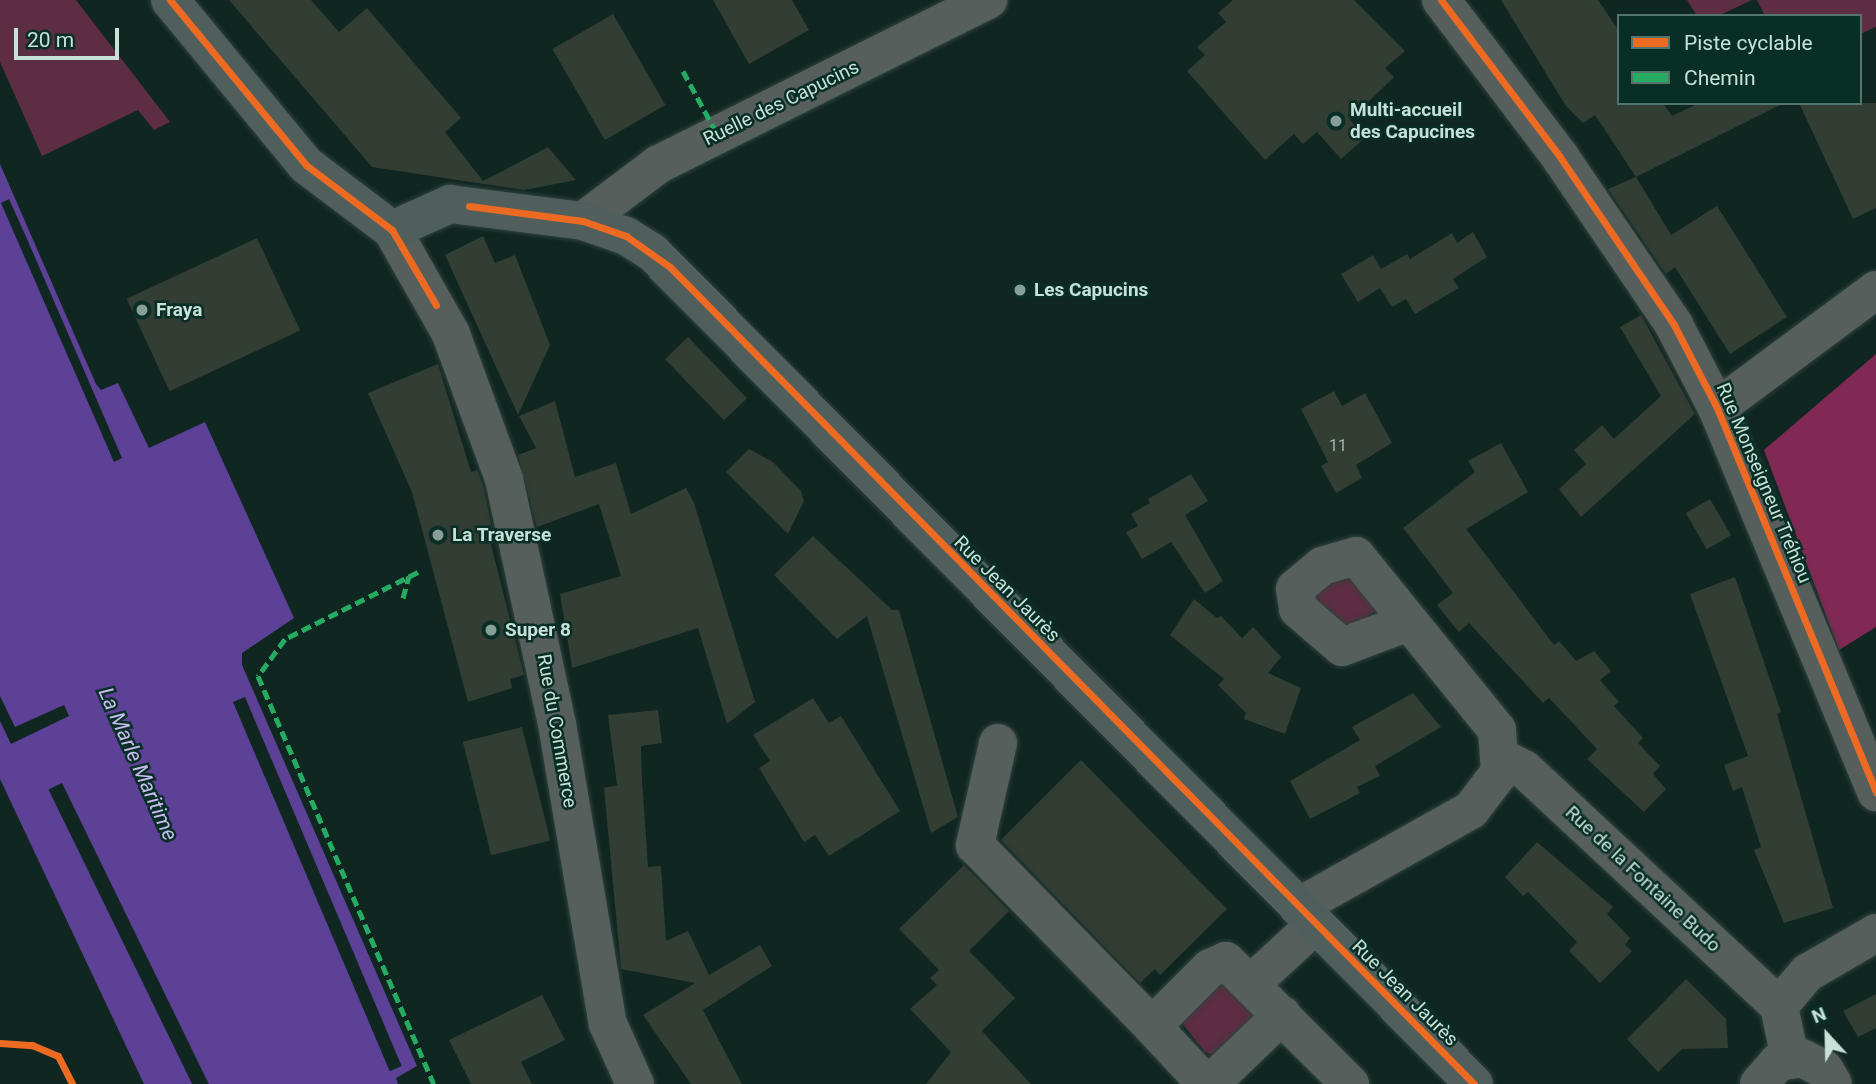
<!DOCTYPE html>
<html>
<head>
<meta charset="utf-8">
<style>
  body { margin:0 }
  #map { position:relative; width:1876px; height:1084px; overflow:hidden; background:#102621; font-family:Roboto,sans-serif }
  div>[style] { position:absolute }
  .green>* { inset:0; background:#5d2d43 }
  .forest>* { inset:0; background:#802954 }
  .water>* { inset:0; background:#5c4197 }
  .pier>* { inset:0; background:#102621; transform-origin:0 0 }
  .building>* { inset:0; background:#323d33; transform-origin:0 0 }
  .roads { filter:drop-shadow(0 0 2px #2f423d) drop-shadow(0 0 2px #2f423d) }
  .minor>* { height:38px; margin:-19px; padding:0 19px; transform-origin:19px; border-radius:19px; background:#565f5c }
  .major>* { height:38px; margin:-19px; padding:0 19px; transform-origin:19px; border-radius:19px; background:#505f5b }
  .quiet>* { height:5px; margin-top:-2.5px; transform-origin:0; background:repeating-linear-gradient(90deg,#26ab63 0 10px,transparent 0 15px) }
  .cycleway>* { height:7px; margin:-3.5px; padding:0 3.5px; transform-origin:3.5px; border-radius:3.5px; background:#ed6a23 }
  .dots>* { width:19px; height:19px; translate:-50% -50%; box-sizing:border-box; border:4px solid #082e26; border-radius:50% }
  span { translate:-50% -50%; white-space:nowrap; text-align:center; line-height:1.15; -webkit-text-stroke:5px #082e26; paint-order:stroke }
  .number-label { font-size:16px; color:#a2b7af }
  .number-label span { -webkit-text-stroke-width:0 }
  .street-label { font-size:19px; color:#c7e0d8 }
  .poi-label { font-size:19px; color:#c7e0d8; font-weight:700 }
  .left { translate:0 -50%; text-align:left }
  .water-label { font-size:21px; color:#c7bcee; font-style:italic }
  .legend { position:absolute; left:1617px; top:14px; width:245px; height:91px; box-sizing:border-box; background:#082e26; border:2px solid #54756d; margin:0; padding:9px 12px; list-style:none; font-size:21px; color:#c7e0d8 }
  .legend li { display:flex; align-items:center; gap:14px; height:35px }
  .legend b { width:35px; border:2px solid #54756d }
  .north { position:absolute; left:1792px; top:1000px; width:70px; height:70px; -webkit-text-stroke:5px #082e26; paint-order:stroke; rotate:338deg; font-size:19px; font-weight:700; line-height:28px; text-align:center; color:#c7e0d8 }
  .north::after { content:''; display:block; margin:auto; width:24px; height:32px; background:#c7e0d8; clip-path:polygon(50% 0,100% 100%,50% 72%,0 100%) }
  .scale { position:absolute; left:14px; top:28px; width:105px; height:32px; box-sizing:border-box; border:4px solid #c7e0d8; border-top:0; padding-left:9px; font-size:21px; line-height:24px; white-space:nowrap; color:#c7e0d8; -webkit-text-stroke:5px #082e26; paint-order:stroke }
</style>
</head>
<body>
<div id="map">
  <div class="green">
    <div style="clip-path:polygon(0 0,76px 0,170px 122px,154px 130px,138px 110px,42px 156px,0 62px)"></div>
    <div style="clip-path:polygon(1687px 0,1752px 0,1718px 16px,1697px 16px)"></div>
    <div style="clip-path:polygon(1757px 0,1876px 0,1876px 27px,1860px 34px,1860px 16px,1765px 16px)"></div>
    <div style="clip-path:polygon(1348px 569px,1380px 607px,1350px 631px,1318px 610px,1314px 593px)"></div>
    <div style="clip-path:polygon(1220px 976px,1262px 1016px,1219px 1057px,1205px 1052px,1181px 1022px)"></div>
  </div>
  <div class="forest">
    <div style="clip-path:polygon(1876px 354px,1876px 627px,1839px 650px,1764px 450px)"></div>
  </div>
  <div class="water">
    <div style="clip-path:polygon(0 164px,96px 384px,101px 390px,118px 383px,149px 448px,205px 422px,294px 618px,242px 653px,242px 665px,417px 1066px,396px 1078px,398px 1084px,144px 1084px,0 779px)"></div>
  </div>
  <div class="pier">
    <div style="clip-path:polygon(9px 199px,27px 239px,122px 458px,114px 462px,1px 203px)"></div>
    <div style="clip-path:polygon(0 696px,15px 727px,64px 705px,69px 716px,11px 744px,0 721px)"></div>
    <div style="left:245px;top:697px;width:401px;height:13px;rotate:67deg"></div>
    <div style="left:62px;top:783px;width:335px;height:15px;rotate:64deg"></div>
  </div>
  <div class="building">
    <div style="clip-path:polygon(229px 0,311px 0,339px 32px,367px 8px,461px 118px,445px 132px,483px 181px,548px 147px,576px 180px,524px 190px,372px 167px)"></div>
    <div style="clip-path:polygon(713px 0,792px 0,809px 30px,749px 64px)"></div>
    <div style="clip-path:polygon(1233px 0,1354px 0,1405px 51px,1385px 68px,1394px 77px,1350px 120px,1365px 138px,1341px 159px,1317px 132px,1303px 144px,1294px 134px,1265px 160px,1187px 71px,1205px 55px,1197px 47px,1226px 22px,1218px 13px)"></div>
    <div style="clip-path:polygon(1501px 0,1598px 0,1619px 31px,1619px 103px,1663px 103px,1672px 116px,1699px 103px,1784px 103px,1636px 177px,1595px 115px,1583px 123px,1566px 106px)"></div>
    <div style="left:613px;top:14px;width:105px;height:70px;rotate:60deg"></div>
    <div style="clip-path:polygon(1799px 103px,1876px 103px,1876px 208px,1853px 219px)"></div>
    <div style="clip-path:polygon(1636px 177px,1671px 235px,1717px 206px,1787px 317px,1730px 354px,1675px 267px,1666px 274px,1608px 189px)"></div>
    <div style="clip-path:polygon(1473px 232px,1487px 257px,1453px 279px,1459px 288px,1415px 314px,1406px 299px,1392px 307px,1380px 288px,1358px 302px,1341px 274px,1373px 255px,1381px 269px,1407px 254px,1410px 259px,1452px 233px,1457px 243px)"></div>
    <div style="clip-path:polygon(483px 236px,495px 263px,515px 255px,550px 345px,518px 415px,445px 255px)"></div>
    <div style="left:257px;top:238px;width:102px;height:144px;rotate:65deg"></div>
    <div style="clip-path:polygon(1641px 315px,1695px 414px,1581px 517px,1559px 489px,1586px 464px,1574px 450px,1602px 425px,1614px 439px,1661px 396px,1620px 327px)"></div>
    <div style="left:688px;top:337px;width:85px;height:32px;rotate:46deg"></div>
    <div style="clip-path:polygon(438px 364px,471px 472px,477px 470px,483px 485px,495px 543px,491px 544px,524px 675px,510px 679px,512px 688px,468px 702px,412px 492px,368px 393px)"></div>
    <div style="clip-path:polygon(1334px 391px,1342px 406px,1365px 393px,1392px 443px,1356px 465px,1362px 478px,1336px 493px,1321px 466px,1328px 462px,1301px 409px)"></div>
    <div style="clip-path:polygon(555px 401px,575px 477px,616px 463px,631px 514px,686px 488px,694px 503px,755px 702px,727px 724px,698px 628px,572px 668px,560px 594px,621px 576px,599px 504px,537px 527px,518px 455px,536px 448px,519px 416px)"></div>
    <div style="clip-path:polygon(1501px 443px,1528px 492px,1466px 529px,1554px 645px,1559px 641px,1576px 661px,1594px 651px,1611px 671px,1600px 680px,1619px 702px,1614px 706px,1643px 738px,1638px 743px,1660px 766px,1653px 774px,1666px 789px,1644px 812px,1587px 759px,1597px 749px,1549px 698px,1543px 703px,1469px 623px,1459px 632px,1437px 605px,1453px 593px,1403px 528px,1475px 472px,1468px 461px)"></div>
    <div style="clip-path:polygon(749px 449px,773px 462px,801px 491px,804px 501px,788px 534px,726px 472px)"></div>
    <div style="clip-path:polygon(1191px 474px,1208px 501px,1185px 515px,1223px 581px,1205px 593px,1171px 542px,1142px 559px,1126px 532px,1138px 526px,1131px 514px,1150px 503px,1148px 499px)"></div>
    <div style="left:1710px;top:499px;width:42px;height:28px;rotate:60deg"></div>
    <div style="clip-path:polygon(813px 536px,892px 610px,899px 610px,958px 817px,931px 833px,867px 616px,837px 639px,774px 575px)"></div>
    <div style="clip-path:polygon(1735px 577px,1781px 712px,1777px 714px,1833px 908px,1784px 923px,1754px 850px,1761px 847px,1742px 787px,1733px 791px,1724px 765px,1748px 756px,1690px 594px)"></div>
    <div style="clip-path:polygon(1194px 599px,1217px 618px,1221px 616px,1242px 638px,1253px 627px,1281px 657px,1268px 673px,1301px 688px,1285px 734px,1244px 719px,1246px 713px,1218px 685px,1224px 679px,1170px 635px)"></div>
    <div style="clip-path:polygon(1413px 693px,1441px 727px,1375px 766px,1380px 776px,1357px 787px,1360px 793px,1310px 819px,1290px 781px,1360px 740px,1352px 727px)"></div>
    <div style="clip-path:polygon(813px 698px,829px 723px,841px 716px,900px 811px,829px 856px,815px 835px,804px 842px,759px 768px,770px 761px,753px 735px)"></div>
    <div style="clip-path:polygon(658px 710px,662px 743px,641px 746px,642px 780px,648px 867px,661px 866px,666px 941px,688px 931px,709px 975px,760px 945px,772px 966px,703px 1010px,742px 1084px,691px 1084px,643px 1015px,695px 983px,621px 969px,604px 788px,617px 785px,608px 715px)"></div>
    <div style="left:522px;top:727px;width:117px;height:61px;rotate:76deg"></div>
    <div style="clip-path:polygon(1081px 760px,1227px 909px,1160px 975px,1155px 969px,1140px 983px,1001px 840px)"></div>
    <div style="clip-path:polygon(1537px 842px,1613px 907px,1607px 914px,1630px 938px,1625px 945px,1632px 951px,1600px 983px,1569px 951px,1577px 942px,1528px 892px,1523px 896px,1505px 877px)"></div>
    <div style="clip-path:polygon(964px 865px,1009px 911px,969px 951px,1015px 998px,982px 1031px,1031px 1084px,926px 1084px,951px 1052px,910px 1009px,937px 985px,930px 978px,939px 970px,899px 929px)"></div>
    <div style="clip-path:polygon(1686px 979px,1726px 1019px,1728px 1048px,1682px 1049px,1658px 1072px,1627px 1039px)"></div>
    <div style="clip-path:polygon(1876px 994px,1876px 1028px,1858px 1037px,1843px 1011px)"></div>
    <div style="clip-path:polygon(542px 995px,565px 1040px,521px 1062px,532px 1084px,471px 1084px,449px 1040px)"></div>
  </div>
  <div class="roads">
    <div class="minor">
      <div style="left:1441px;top:0;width:197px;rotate:52.8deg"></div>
      <div style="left:1560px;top:157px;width:203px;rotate:55.8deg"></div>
      <div style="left:1674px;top:325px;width:93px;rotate:62.6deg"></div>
      <div style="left:1717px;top:408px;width:416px;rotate:67.5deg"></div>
      <div style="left:583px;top:221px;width:95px;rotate:-36.9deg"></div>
      <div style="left:659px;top:164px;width:368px;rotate:-26.5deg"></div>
      <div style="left:392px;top:230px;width:120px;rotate:60.4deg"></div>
      <div style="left:451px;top:334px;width:154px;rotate:69.9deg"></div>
      <div style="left:504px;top:479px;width:251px;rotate:77.8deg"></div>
      <div style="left:557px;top:724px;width:304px;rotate:80.4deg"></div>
      <div style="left:608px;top:1024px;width:66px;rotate:65.8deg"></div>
      <div style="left:1717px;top:408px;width:198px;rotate:-36.6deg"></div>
      <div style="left:998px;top:743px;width:105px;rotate:102.7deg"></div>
      <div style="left:975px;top:845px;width:253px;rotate:45.6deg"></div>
      <div style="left:1502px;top:758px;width:25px;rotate:27deg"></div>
      <div style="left:1524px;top:769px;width:348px;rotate:42.9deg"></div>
      <div style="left:1779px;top:1006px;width:53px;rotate:78.1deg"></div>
      <div style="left:1298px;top:907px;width:198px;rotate:-29.3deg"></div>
      <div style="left:1471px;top:810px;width:48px;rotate:-52.7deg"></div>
      <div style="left:1500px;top:772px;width:42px;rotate:-94.1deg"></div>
      <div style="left:1497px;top:730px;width:224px;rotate:-129deg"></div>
      <div style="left:1356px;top:556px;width:35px;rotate:164deg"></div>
      <div style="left:1322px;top:566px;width:35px;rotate:140deg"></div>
      <div style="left:1295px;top:589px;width:20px;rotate:81deg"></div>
      <div style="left:1298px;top:609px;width:58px;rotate:40.8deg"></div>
      <div style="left:1342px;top:647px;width:71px;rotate:-20.7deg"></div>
      <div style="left:1253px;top:982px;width:84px;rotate:-42.6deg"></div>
      <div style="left:1779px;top:1006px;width:43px;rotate:-49.7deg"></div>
      <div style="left:1807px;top:973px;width:80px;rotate:-30.1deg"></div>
      <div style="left:1206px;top:1084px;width:79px;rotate:-133deg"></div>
      <div style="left:1152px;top:1026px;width:82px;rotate:-45deg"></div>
      <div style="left:1210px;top:968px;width:17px;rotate:-24deg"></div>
      <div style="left:1226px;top:961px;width:175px;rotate:44.8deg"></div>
      <div style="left:1210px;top:1084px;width:100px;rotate:-43.8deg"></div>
      <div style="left:1759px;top:1084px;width:29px;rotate:-49deg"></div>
      <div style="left:1778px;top:1062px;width:24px;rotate:-9deg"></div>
      <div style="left:1802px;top:1058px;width:25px;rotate:27deg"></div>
      <div style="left:1824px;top:1069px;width:17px;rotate:59deg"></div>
    </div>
    <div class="major">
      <div style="left:170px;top:0;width:214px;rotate:50.5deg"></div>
      <div style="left:306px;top:165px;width:108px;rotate:37.1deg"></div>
      <div style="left:392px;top:230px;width:64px;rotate:-24.1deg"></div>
      <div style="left:450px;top:204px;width:134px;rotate:7.3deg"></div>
      <div style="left:583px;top:221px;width:46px;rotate:19.2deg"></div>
      <div style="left:626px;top:236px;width:32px;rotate:32deg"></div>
      <div style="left:653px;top:253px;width:1168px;rotate:45.35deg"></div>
    </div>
  </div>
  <div class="quiet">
    <div style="left:683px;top:71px;width:72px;rotate:61.6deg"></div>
    <div style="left:418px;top:572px;width:149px;rotate:153.3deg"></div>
    <div style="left:285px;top:639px;width:46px;rotate:126.1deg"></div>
    <div style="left:258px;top:676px;width:444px;rotate:66.7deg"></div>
    <div style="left:403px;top:598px;width:23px;rotate:-75deg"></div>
  </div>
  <div class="cycleway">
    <div style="left:170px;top:0;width:214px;rotate:50.5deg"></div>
    <div style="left:306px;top:165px;width:108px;rotate:37.1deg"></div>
    <div style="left:392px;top:230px;width:87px;rotate:59.6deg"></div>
    <div style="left:1441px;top:0;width:197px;rotate:52.8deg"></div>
    <div style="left:1560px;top:157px;width:203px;rotate:55.8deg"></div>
    <div style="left:1674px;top:325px;width:93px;rotate:62.6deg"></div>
    <div style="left:1717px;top:408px;width:416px;rotate:67.5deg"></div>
    <div style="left:469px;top:206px;width:115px;rotate:7.5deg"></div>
    <div style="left:583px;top:221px;width:46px;rotate:19.2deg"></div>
    <div style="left:626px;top:236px;width:54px;rotate:35.2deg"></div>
    <div style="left:670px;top:267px;width:1146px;rotate:45.46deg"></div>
    <div style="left:0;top:1043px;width:32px;rotate:4deg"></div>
    <div style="left:32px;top:1045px;width:28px;rotate:23deg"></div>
    <div style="left:58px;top:1056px;width:31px;rotate:63deg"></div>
  </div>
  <div class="dots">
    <div style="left:1336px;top:121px;background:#879f98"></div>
    <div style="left:1020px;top:290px;background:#879f98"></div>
    <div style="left:142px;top:310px;background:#879f98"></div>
    <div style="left:438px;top:535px;background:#879f98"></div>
    <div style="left:491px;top:630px;background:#879f98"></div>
  </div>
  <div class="number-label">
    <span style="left:1338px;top:446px">11</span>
  </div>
  <div class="street-label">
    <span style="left:781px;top:103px;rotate:-26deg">Ruelle des Capucins</span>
    <span style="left:1764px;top:483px;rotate:67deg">Rue Monseigneur Tréhiou</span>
    <span style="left:1007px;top:589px;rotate:45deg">Rue Jean Jaurès</span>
    <span style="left:557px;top:731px;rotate:80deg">Rue du Commerce</span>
    <span style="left:1643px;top:879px;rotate:43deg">Rue de la Fontaine Budo</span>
    <span style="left:1405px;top:993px;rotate:45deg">Rue Jean Jaurès</span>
  </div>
  <div class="poi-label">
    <span class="left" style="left:1350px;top:121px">Multi-accueil<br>des Capucines</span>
    <span class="left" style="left:1034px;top:290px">Les Capucins</span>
    <span class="left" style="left:156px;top:310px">Fraya</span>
    <span class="left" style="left:452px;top:535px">La Traverse</span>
    <span class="left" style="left:505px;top:630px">Super 8</span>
  </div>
  <div class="water-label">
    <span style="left:138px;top:764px;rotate:66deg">La Marle Maritime</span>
  </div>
  <ul class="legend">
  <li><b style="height:9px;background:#ed6a23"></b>Piste cyclable</li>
  <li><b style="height:9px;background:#26ab63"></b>Chemin</li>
  </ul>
  <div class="north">N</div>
  <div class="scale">20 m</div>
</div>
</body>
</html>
